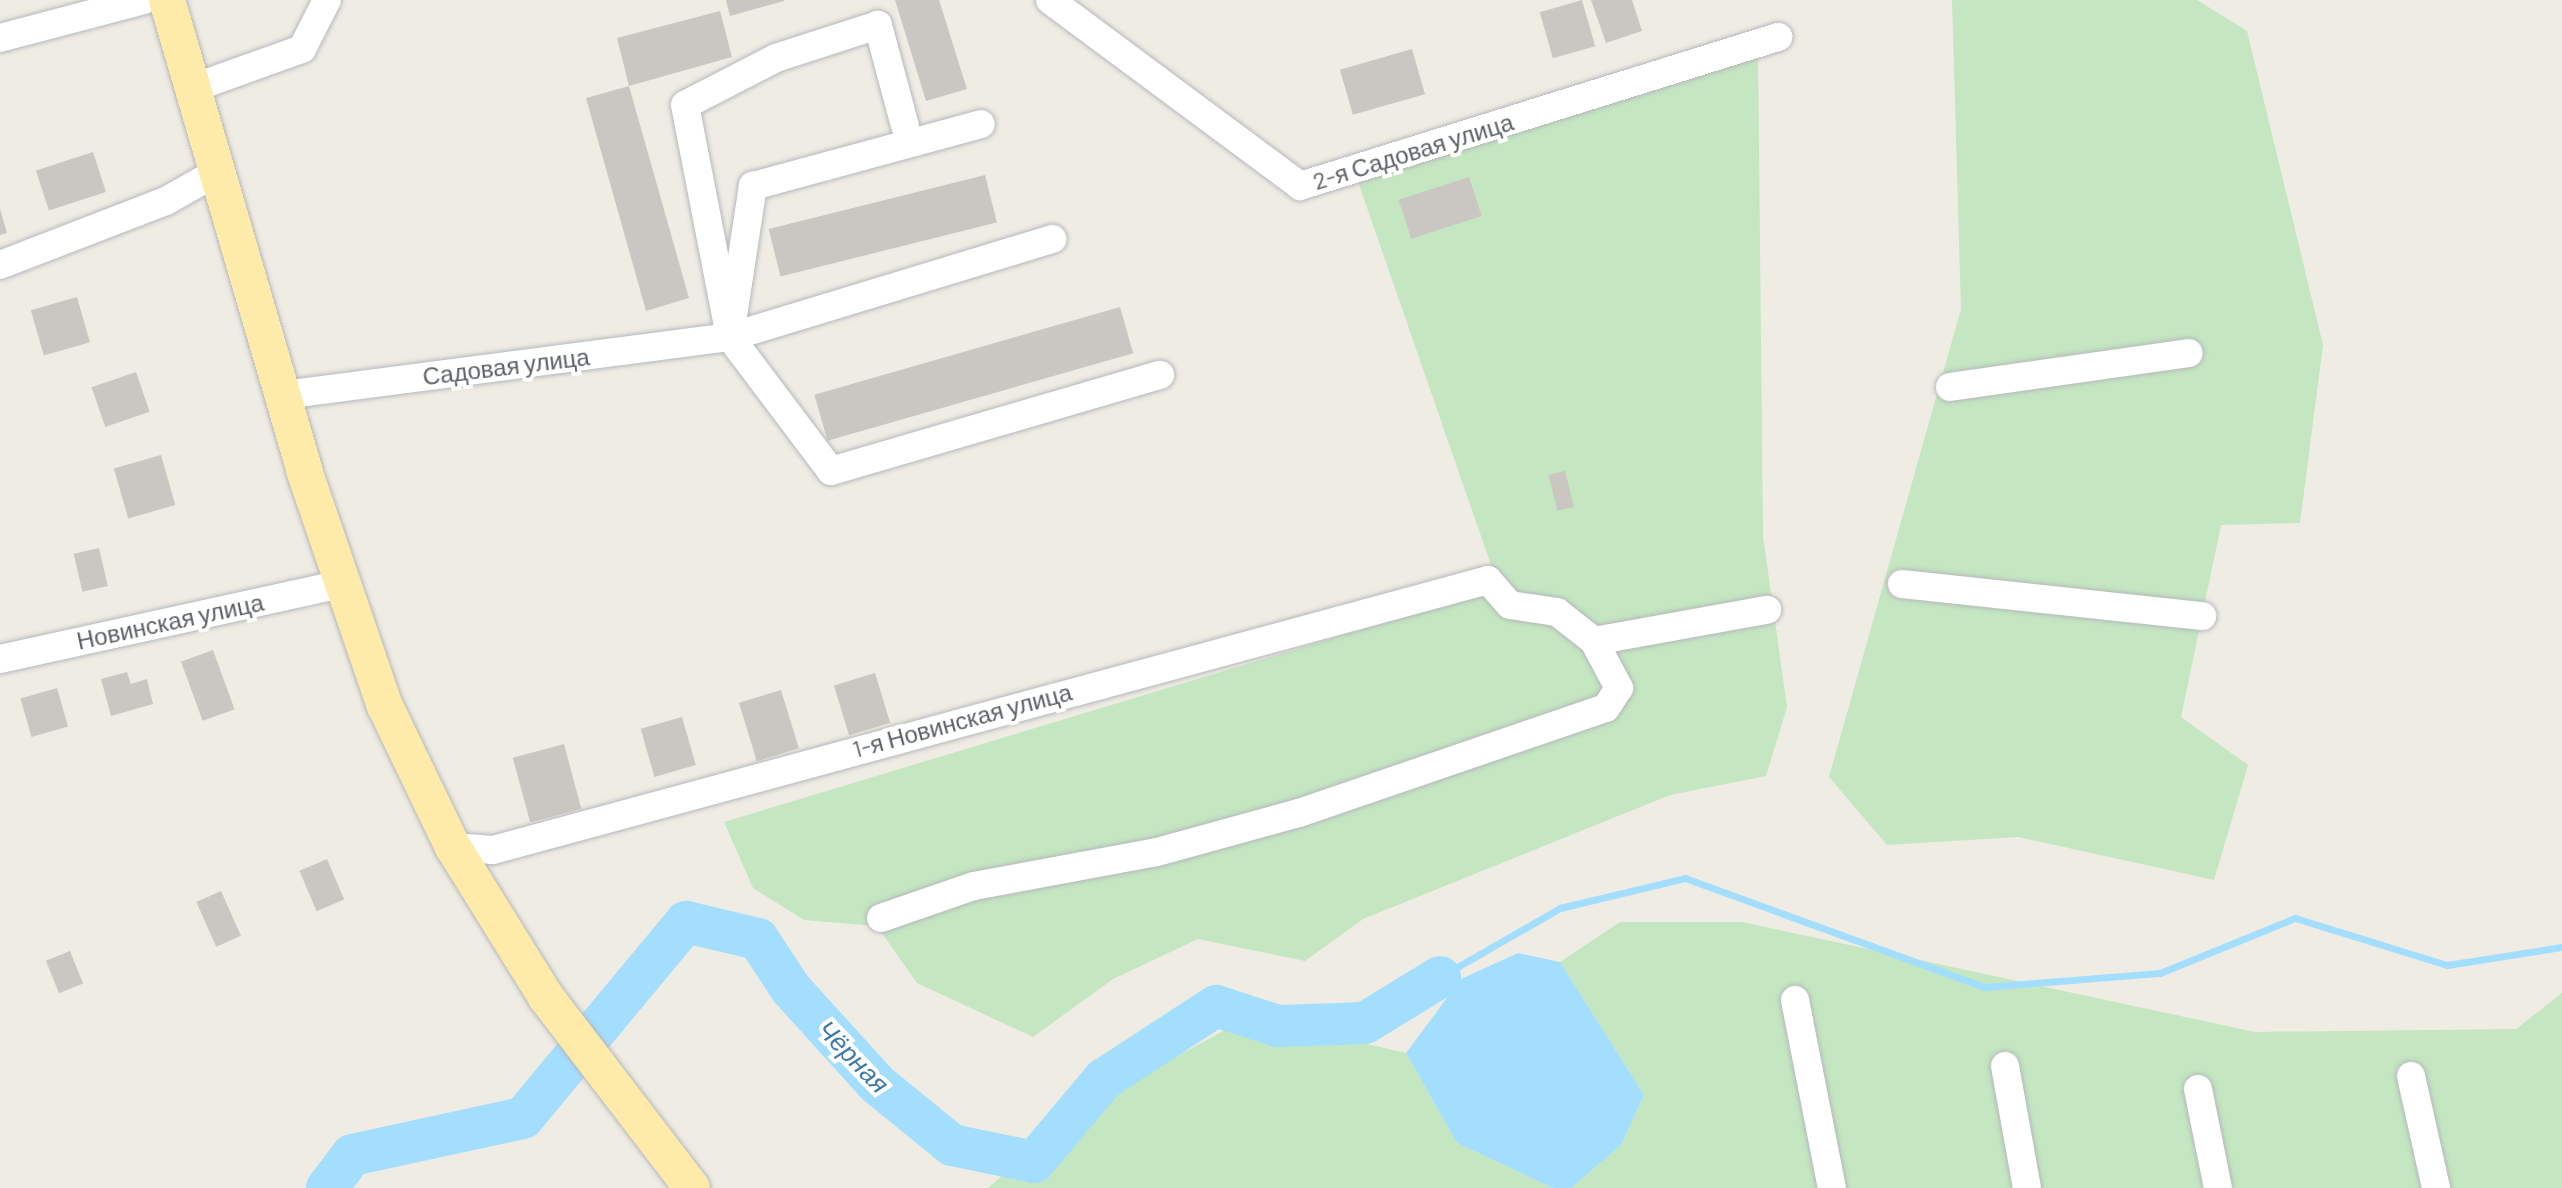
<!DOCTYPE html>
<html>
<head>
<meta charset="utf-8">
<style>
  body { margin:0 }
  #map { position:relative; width:2562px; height:1188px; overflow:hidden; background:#efece4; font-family:Barlow,sans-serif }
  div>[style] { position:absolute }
  .green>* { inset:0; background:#c4e6c1 }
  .water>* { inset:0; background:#a4deff }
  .stream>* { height:7px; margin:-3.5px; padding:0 3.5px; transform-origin:3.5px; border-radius:3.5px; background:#a4deff }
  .river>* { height:42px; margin:-21px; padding:0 21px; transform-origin:21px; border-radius:21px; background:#a4deff }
  .building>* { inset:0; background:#cac7c2; transform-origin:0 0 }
  .roads { filter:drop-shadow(0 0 2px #b5b8bb) drop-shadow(0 0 2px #b5b8bb) }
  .minor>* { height:28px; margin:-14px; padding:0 14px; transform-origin:14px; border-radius:14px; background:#fff }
  .major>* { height:36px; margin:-18px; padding:0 18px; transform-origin:18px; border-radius:18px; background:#ffeba9 }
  span { translate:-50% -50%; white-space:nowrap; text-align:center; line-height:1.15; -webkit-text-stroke:8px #fff; paint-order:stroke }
  .street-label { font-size:24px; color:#5c6165 }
  .water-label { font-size:26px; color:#3e7aa9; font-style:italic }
</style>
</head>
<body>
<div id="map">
  <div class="green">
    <div style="clip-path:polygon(1952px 0,2197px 0,2247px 31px,2323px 345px,2300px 523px,2221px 525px,2181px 717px,2248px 765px,2214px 880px,2018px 837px,1887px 845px,1829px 777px,1961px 309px)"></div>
    <div style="clip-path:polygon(1758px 51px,1763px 536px,1787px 707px,1766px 776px,1670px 795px,1363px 919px,1305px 961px,1198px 939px,1113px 979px,1033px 1037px,917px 983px,877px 926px,804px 920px,753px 888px,724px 822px,1499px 588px,1356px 176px)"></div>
    <div style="clip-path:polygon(1620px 922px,1742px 922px,2255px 1032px,2516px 1029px,2562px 993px,2562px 1188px,1571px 1188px,1621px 1145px,1644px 1095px,1560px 962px)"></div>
    <div style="clip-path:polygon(1249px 1017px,1406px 1053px,1457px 1143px,1553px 1188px,988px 1188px,1078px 1110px)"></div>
  </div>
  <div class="water">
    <div style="clip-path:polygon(1518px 953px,1560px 962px,1644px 1095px,1621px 1145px,1571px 1188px,1553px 1188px,1457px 1143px,1406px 1053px,1461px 979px)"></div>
  </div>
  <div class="stream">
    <div style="left:1440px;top:977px;width:138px;rotate:-29.9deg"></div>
    <div style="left:1560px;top:908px;width:129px;rotate:-13.5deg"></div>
    <div style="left:1685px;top:878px;width:319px;rotate:20deg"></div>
    <div style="left:1985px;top:987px;width:176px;rotate:-4.6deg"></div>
    <div style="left:2160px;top:973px;width:146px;rotate:-22.2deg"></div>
    <div style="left:2295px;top:918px;width:159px;rotate:17.2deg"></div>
    <div style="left:2447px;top:965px;width:116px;rotate:-8.9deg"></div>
  </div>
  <div class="river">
    <div style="left:327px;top:1188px;width:41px;rotate:-52.9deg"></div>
    <div style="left:352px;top:1155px;width:175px;rotate:-12.2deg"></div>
    <div style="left:523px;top:1118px;width:255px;rotate:-50.3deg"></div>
    <div style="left:686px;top:922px;width:74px;rotate:13.3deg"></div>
    <div style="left:758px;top:939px;width:60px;rotate:56.6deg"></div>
    <div style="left:791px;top:989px;width:128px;rotate:47.8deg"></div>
    <div style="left:877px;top:1084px;width:97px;rotate:39.1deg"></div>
    <div style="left:952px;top:1145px;width:84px;rotate:11.7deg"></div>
    <div style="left:1034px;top:1162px;width:109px;rotate:-49.9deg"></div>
    <div style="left:1104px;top:1079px;width:134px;rotate:-33.1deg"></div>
    <div style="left:1216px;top:1006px;width:65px;rotate:17.9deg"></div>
    <div style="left:1278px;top:1026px;width:87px;rotate:-2deg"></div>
    <div style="left:1365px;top:1023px;width:88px;rotate:-31.5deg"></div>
  </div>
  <div class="building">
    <div style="clip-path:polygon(726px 0,784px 0,784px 1px,730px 16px)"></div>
    <div style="clip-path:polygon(895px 0,939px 0,967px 89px,926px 101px)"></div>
    <div style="left:1582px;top:0;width:48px;height:44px;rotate:74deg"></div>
    <div style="clip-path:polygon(1591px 0,1632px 0,1642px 31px,1606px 43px)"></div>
    <div style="clip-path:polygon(720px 11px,732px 57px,629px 86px,689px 298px,646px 311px,586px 98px,629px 86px,617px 38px)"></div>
    <div style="left:1412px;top:49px;width:47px;height:75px;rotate:74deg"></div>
    <div style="left:93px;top:152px;width:42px;height:60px;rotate:72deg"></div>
    <div style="left:985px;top:175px;width:49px;height:223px;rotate:76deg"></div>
    <div style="left:1469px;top:177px;width:41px;height:74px;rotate:72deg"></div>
    <div style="clip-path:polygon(0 209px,7px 233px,0 235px)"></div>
    <div style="left:77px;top:297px;width:47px;height:48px;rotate:74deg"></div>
    <div style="left:1120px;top:307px;width:48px;height:318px;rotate:74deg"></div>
    <div style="left:136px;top:372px;width:42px;height:47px;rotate:71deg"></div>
    <div style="left:161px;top:455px;width:52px;height:49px;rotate:74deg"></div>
    <div style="left:1565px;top:471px;width:37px;height:17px;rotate:76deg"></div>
    <div style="left:99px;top:548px;width:39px;height:26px;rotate:77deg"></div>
    <div style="left:213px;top:650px;width:63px;height:34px;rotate:70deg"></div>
    <div style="clip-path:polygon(127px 672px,131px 684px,147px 679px,153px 704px,111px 716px,101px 679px)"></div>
    <div style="left:875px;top:673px;width:52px;height:43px;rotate:73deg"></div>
    <div style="left:57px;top:688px;width:40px;height:38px;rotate:74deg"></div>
    <div style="left:781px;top:690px;width:61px;height:44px;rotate:73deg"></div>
    <div style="left:682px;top:717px;width:50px;height:43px;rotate:74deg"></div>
    <div style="left:564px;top:744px;width:67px;height:53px;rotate:75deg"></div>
    <div style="left:327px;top:859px;width:44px;height:30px;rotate:67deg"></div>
    <div style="left:221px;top:891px;width:49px;height:27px;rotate:66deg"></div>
    <div style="left:70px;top:951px;width:35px;height:26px;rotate:68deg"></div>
  </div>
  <div class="roads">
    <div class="minor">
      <div style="left:1050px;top:0;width:312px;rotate:36.6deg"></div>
      <div style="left:1300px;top:186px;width:501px;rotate:-17.31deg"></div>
      <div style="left:0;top:38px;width:149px;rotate:-14.8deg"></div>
      <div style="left:193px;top:88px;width:116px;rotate:-19.7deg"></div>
      <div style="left:302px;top:49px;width:55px;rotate:-63deg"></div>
      <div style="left:905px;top:126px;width:105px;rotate:-105deg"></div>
      <div style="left:878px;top:25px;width:107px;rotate:162.1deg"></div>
      <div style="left:776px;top:58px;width:102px;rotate:152.7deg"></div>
      <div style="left:685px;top:105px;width:236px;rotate:79deg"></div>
      <div style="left:730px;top:337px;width:168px;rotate:53deg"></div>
      <div style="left:831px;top:471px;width:343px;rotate:-16.3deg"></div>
      <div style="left:0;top:265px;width:178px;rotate:-21.1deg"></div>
      <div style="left:166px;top:201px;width:59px;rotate:-29.6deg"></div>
      <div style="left:733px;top:316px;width:132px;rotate:-81.3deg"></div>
      <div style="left:753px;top:186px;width:236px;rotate:-15.2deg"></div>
      <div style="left:1950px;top:387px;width:241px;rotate:-8.1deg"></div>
      <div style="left:283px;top:395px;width:451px;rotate:-7.4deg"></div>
      <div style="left:730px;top:337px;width:337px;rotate:-16.9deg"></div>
      <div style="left:1902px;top:584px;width:302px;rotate:6.1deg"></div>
      <div style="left:0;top:659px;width:349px;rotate:-12.4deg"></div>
      <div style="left:453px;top:847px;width:40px;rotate:4.3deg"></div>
      <div style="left:493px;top:850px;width:1031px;rotate:-15.18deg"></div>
      <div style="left:1488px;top:580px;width:33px;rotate:49deg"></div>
      <div style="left:1510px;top:605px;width:48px;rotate:8.5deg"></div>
      <div style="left:1557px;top:612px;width:47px;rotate:38.1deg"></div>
      <div style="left:1594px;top:641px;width:176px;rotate:-10.2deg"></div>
      <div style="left:881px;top:918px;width:98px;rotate:-19deg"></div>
      <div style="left:974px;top:886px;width:186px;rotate:-10.5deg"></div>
      <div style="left:1157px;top:852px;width:147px;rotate:-15.4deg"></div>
      <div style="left:1299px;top:813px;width:324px;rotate:-18.9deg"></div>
      <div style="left:1606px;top:708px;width:24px;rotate:-57deg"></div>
      <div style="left:1619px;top:688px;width:53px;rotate:-118deg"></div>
      <div style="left:1795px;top:1000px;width:192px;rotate:78.9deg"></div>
      <div style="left:2005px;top:1066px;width:124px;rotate:79.8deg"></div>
      <div style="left:2411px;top:1076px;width:115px;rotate:77.4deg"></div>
      <div style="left:2198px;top:1089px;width:101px;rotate:78.6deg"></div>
    </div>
    <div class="major">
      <div style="left:167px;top:0;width:490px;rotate:73.7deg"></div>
      <div style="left:304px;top:470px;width:250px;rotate:71.1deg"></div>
      <div style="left:385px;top:706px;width:157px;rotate:64.3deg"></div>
      <div style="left:453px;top:847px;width:176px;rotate:58.2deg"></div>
      <div style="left:546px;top:997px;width:240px;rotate:52.6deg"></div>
    </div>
  </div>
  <div class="street-label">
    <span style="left:1413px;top:151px;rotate:-17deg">2-я Садовая улица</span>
    <span style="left:506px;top:366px;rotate:-7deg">Садовая улица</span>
    <span style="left:170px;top:621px;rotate:-12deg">Новинская улица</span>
    <span style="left:962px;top:720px;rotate:-15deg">1-я Новинская улица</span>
  </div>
  <div class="water-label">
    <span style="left:854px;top:1056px;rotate:46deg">Чёрная</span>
  </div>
</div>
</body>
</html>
